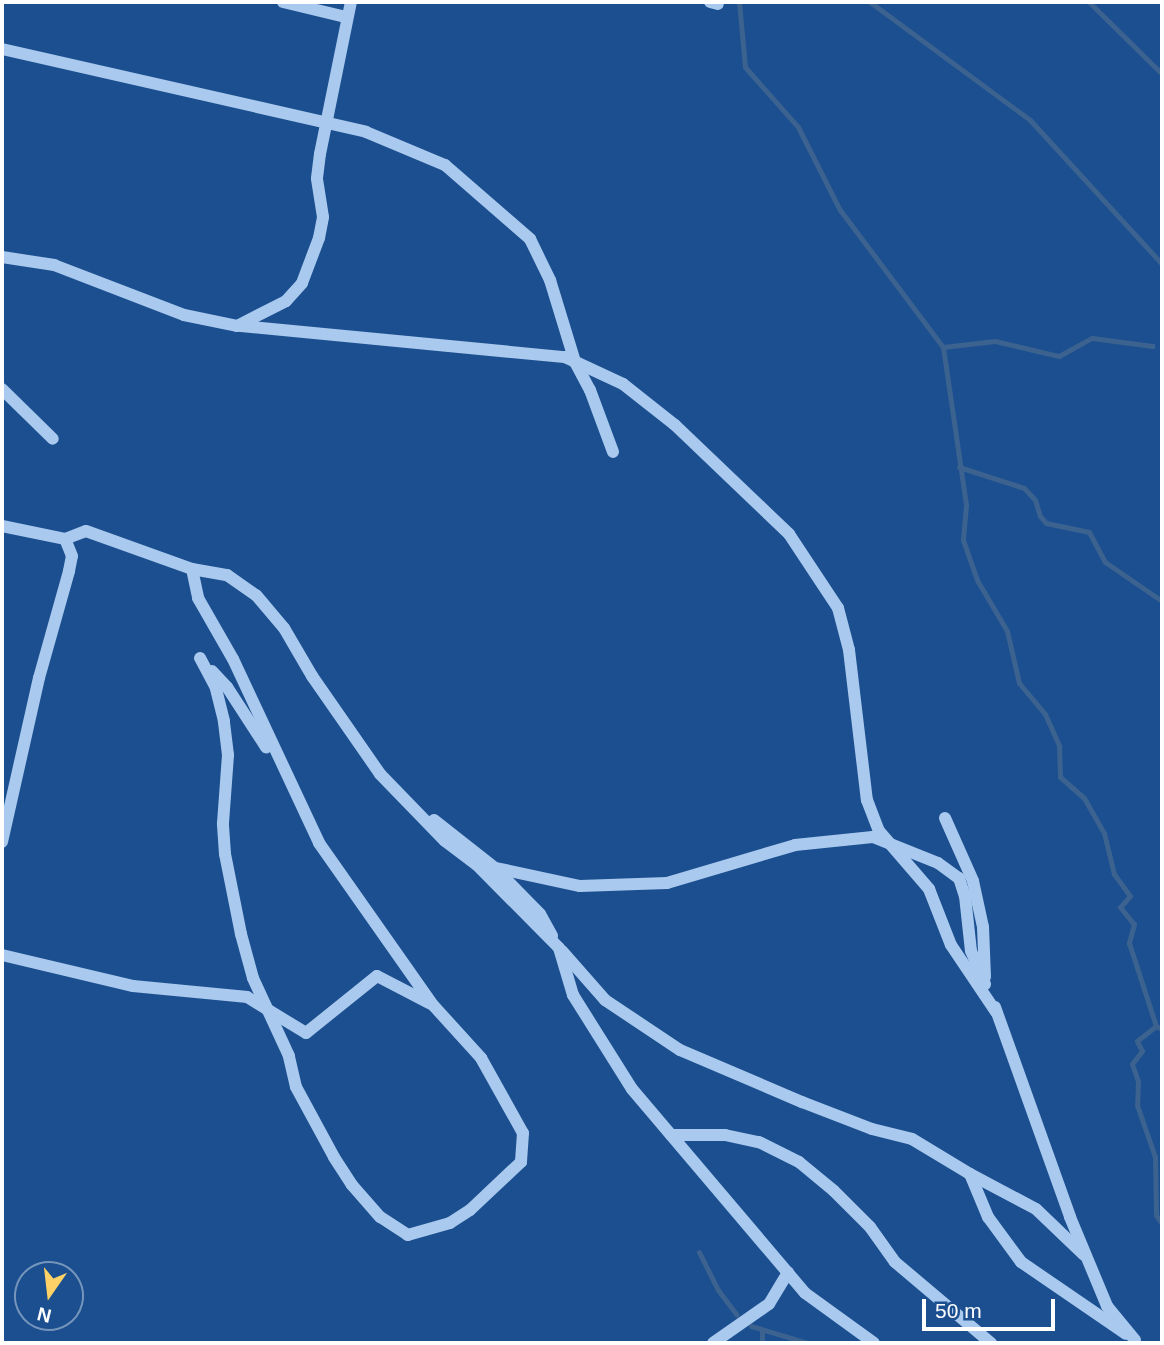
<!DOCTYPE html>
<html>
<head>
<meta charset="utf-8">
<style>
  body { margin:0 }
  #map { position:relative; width:1164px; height:1345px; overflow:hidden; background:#1b4f8f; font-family:Arial,sans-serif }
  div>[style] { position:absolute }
  .stream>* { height:5px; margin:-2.5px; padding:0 2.5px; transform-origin:2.5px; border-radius:2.5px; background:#3c6290 }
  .minor>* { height:12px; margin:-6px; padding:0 6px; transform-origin:6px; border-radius:6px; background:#a9c9ee }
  span { translate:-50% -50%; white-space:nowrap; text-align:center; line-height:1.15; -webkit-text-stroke:6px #1b4f8f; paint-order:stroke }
  .frame { position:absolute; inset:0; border:4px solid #fff; pointer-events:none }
  .north { position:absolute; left:14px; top:1261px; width:70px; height:70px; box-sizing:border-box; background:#1b4f8f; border:2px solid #7695bc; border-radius:50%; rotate:194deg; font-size:19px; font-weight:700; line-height:28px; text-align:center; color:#fff }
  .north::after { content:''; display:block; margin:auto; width:24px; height:32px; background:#ffd166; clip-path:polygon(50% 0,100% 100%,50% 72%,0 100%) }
  .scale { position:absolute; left:922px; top:1299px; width:133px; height:32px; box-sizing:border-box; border:4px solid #fff; border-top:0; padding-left:9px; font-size:21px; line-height:24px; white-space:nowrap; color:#fff; -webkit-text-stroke:5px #1b4f8f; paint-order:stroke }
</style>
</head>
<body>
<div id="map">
  <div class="stream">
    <div style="left:739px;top:2px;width:65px;rotate:84.7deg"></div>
    <div style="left:745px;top:67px;width:80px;rotate:48.5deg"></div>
    <div style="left:798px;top:127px;width:93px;rotate:63.2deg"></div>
    <div style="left:840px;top:210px;width:171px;rotate:53.1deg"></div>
    <div style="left:943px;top:347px;width:52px;rotate:-6.6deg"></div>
    <div style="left:995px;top:341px;width:66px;rotate:13.2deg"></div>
    <div style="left:1059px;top:356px;width:38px;rotate:-29deg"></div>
    <div style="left:1092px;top:338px;width:61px;rotate:7.6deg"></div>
    <div style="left:870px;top:2px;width:199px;rotate:36.4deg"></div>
    <div style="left:1030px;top:120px;width:195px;rotate:47.5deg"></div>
    <div style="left:1089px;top:2px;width:103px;rotate:44.6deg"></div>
    <div style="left:943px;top:347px;width:160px;rotate:81.7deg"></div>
    <div style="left:966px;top:505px;width:35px;rotate:95deg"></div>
    <div style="left:963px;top:540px;width:42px;rotate:70.7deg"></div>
    <div style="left:977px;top:580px;width:59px;rotate:59.5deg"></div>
    <div style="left:1007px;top:631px;width:53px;rotate:77deg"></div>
    <div style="left:1019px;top:683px;width:40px;rotate:50deg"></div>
    <div style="left:1045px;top:714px;width:35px;rotate:66deg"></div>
    <div style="left:1059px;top:746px;width:31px;rotate:88deg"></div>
    <div style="left:1060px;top:777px;width:32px;rotate:41deg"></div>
    <div style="left:1084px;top:798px;width:40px;rotate:60.3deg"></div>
    <div style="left:1104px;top:833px;width:42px;rotate:76.3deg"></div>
    <div style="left:1114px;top:874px;width:27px;rotate:54deg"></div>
    <div style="left:1130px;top:896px;width:15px;rotate:132deg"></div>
    <div style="left:1120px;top:907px;width:22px;rotate:51deg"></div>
    <div style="left:1134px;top:924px;width:20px;rotate:105deg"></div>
    <div style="left:1129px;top:943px;width:87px;rotate:72deg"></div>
    <div style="left:1156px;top:1026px;width:7px;rotate:27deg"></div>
    <div style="left:959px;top:467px;width:68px;rotate:17.9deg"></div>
    <div style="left:1024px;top:488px;width:16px;rotate:47deg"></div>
    <div style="left:1035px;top:500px;width:17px;rotate:73deg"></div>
    <div style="left:1040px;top:516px;width:9px;rotate:49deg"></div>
    <div style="left:1046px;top:523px;width:44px;rotate:11.8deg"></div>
    <div style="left:1089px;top:532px;width:34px;rotate:62deg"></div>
    <div style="left:1105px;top:562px;width:69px;rotate:34.4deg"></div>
    <div style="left:1156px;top:1026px;width:24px;rotate:142deg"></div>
    <div style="left:1137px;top:1041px;width:11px;rotate:63deg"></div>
    <div style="left:1142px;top:1051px;width:16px;rotate:128deg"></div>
    <div style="left:1132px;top:1064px;width:18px;rotate:71deg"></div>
    <div style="left:1138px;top:1081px;width:24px;rotate:92deg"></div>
    <div style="left:1137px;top:1105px;width:55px;rotate:70.9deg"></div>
    <div style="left:1155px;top:1157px;width:58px;rotate:89deg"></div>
    <div style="left:1156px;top:1215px;width:11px;rotate:56deg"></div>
    <div style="left:699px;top:1252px;width:42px;rotate:63.4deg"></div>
    <div style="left:718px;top:1290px;width:31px;rotate:53deg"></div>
    <div style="left:751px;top:1326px;width:59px;rotate:16.6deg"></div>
    <div style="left:762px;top:1332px;width:11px;rotate:90deg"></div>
  </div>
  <div class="minor">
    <div style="left:283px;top:2px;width:65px;rotate:13.4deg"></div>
    <div style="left:710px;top:2px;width:8px;rotate:14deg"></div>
    <div style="left:2px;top:49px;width:373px;rotate:12.8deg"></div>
    <div style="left:366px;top:132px;width:86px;rotate:22.7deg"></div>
    <div style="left:445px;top:165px;width:113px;rotate:41deg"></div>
    <div style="left:530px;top:239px;width:46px;rotate:64deg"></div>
    <div style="left:550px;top:280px;width:86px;rotate:73deg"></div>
    <div style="left:575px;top:362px;width:32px;rotate:62deg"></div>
    <div style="left:590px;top:390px;width:66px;rotate:69.6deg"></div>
    <div style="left:2px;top:257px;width:53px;rotate:8.7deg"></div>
    <div style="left:54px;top:265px;width:139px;rotate:21deg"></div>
    <div style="left:184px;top:315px;width:54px;rotate:11.7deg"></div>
    <div style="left:237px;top:326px;width:55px;rotate:-27deg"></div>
    <div style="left:286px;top:301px;width:24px;rotate:-48deg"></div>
    <div style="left:302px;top:283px;width:48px;rotate:-69.3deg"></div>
    <div style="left:319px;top:238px;width:21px;rotate:-79deg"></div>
    <div style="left:323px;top:217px;width:39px;rotate:-99deg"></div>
    <div style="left:317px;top:178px;width:24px;rotate:-83deg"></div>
    <div style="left:320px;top:154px;width:155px;rotate:-78.5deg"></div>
    <div style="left:241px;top:326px;width:325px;rotate:5.5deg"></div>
    <div style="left:565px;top:357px;width:64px;rotate:25deg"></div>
    <div style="left:623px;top:384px;width:66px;rotate:38.3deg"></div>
    <div style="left:675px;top:425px;width:158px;rotate:43.7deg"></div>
    <div style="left:789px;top:534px;width:89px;rotate:56.5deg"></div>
    <div style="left:838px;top:608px;width:43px;rotate:75.3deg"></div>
    <div style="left:849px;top:650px;width:151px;rotate:83.2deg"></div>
    <div style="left:867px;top:800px;width:33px;rotate:69deg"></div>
    <div style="left:879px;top:831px;width:77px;rotate:49.2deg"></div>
    <div style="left:929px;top:889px;width:60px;rotate:68.6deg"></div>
    <div style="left:951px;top:945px;width:81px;rotate:56.1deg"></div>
    <div style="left:2px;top:389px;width:71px;rotate:44.4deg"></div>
    <div style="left:2px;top:526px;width:64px;rotate:11.7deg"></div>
    <div style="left:65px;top:539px;width:22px;rotate:-21deg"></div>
    <div style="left:86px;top:531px;width:113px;rotate:19.7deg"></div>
    <div style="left:192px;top:569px;width:36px;rotate:10deg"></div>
    <div style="left:227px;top:575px;width:35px;rotate:35deg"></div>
    <div style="left:256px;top:595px;width:43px;rotate:49.7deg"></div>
    <div style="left:284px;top:628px;width:56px;rotate:59.7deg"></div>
    <div style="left:312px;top:676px;width:119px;rotate:55.2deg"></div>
    <div style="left:380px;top:774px;width:93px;rotate:45.9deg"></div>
    <div style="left:445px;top:841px;width:39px;rotate:37deg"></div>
    <div style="left:476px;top:864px;width:118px;rotate:45.3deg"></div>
    <div style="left:559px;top:948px;width:49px;rotate:73.4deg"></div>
    <div style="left:573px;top:995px;width:111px;rotate:57.9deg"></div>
    <div style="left:632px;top:1089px;width:267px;rotate:49.7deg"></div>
    <div style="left:805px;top:1293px;width:85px;rotate:35.9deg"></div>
    <div style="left:192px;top:569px;width:30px;rotate:78deg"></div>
    <div style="left:198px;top:598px;width:70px;rotate:60.2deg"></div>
    <div style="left:233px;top:659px;width:203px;rotate:64.9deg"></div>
    <div style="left:319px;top:843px;width:198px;rotate:54.9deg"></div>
    <div style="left:433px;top:1005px;width:72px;rotate:47.8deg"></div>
    <div style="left:481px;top:1058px;width:86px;rotate:60.8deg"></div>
    <div style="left:523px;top:1133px;width:29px;rotate:94deg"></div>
    <div style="left:521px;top:1162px;width:70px;rotate:136.7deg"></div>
    <div style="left:470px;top:1210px;width:24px;rotate:147deg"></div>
    <div style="left:450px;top:1223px;width:44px;rotate:164.1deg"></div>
    <div style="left:408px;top:1235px;width:33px;rotate:-147deg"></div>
    <div style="left:380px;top:1217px;width:43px;rotate:-131.2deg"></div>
    <div style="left:352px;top:1185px;width:33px;rotate:-123deg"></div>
    <div style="left:334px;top:1157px;width:80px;rotate:-118.5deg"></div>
    <div style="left:296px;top:1087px;width:32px;rotate:-103deg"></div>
    <div style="left:289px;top:1056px;width:86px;rotate:-114.8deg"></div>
    <div style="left:253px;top:978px;width:46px;rotate:-105.3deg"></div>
    <div style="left:241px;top:934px;width:82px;rotate:-101.3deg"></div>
    <div style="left:225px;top:854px;width:31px;rotate:-94deg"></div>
    <div style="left:223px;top:823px;width:68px;rotate:-85.8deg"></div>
    <div style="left:228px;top:755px;width:34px;rotate:-97deg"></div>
    <div style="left:224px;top:721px;width:34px;rotate:-104deg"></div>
    <div style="left:216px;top:688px;width:34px;rotate:-118deg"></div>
    <div style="left:212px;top:671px;width:22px;rotate:47deg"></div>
    <div style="left:227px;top:687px;width:72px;rotate:57deg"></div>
    <div style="left:945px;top:818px;width:69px;rotate:66deg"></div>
    <div style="left:973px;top:881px;width:47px;rotate:77.7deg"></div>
    <div style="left:983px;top:927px;width:50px;rotate:87.7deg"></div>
    <div style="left:434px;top:820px;width:78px;rotate:38.2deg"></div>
    <div style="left:495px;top:868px;width:64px;rotate:45.6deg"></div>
    <div style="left:540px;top:914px;width:25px;rotate:61deg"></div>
    <div style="left:2px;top:842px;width:168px;rotate:-77.3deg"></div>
    <div style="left:39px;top:678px;width:111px;rotate:-74.3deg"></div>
    <div style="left:69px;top:571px;width:15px;rotate:-79deg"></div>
    <div style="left:72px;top:556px;width:18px;rotate:-112deg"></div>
    <div style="left:496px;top:868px;width:86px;rotate:12.1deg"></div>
    <div style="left:580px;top:886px;width:87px;rotate:-2deg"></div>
    <div style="left:667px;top:883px;width:134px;rotate:-16.5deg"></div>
    <div style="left:795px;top:845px;width:78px;rotate:-5.9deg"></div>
    <div style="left:873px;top:837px;width:70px;rotate:21.8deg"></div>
    <div style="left:938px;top:863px;width:26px;rotate:36deg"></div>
    <div style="left:959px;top:878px;width:19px;rotate:72deg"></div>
    <div style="left:965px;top:896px;width:55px;rotate:83.8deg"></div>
    <div style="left:971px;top:951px;width:36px;rotate:67deg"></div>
    <div style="left:562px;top:951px;width:65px;rotate:48.7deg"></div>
    <div style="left:605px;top:1000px;width:90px;rotate:33.7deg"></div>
    <div style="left:680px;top:1050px;width:133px;rotate:23.1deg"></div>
    <div style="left:802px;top:1102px;width:75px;rotate:21.1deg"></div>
    <div style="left:872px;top:1129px;width:41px;rotate:14deg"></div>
    <div style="left:912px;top:1139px;width:68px;rotate:31.1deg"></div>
    <div style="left:2px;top:955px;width:135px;rotate:13.3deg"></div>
    <div style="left:133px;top:986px;width:115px;rotate:5.5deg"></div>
    <div style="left:247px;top:997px;width:69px;rotate:31.4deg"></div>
    <div style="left:306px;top:1033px;width:91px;rotate:-38.8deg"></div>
    <div style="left:377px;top:976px;width:59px;rotate:27.4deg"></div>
    <div style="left:995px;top:1007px;width:223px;rotate:70.3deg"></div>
    <div style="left:1070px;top:1217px;width:96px;rotate:67.4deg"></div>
    <div style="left:1107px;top:1306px;width:44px;rotate:50.5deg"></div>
    <div style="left:671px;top:1135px;width:54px"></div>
    <div style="left:725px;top:1135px;width:35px;rotate:12deg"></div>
    <div style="left:759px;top:1142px;width:45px;rotate:26.6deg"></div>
    <div style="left:799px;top:1162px;width:45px;rotate:39.6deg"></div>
    <div style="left:834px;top:1191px;width:51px;rotate:45deg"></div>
    <div style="left:870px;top:1227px;width:43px;rotate:54.5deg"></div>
    <div style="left:895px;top:1262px;width:126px;rotate:40.2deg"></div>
    <div style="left:1084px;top:1255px;width:66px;rotate:-136.2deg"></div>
    <div style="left:1036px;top:1209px;width:75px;rotate:-152.1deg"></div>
    <div style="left:970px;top:1174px;width:47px;rotate:67.3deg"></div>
    <div style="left:988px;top:1217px;width:56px;rotate:53.7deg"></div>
    <div style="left:1021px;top:1262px;width:127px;rotate:34.4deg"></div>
    <div style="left:713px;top:1343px;width:68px;rotate:-34.9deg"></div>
    <div style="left:769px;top:1304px;width:37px;rotate:-59deg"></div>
  </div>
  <div class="frame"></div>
  <div class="north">N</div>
  <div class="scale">50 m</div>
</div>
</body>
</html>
